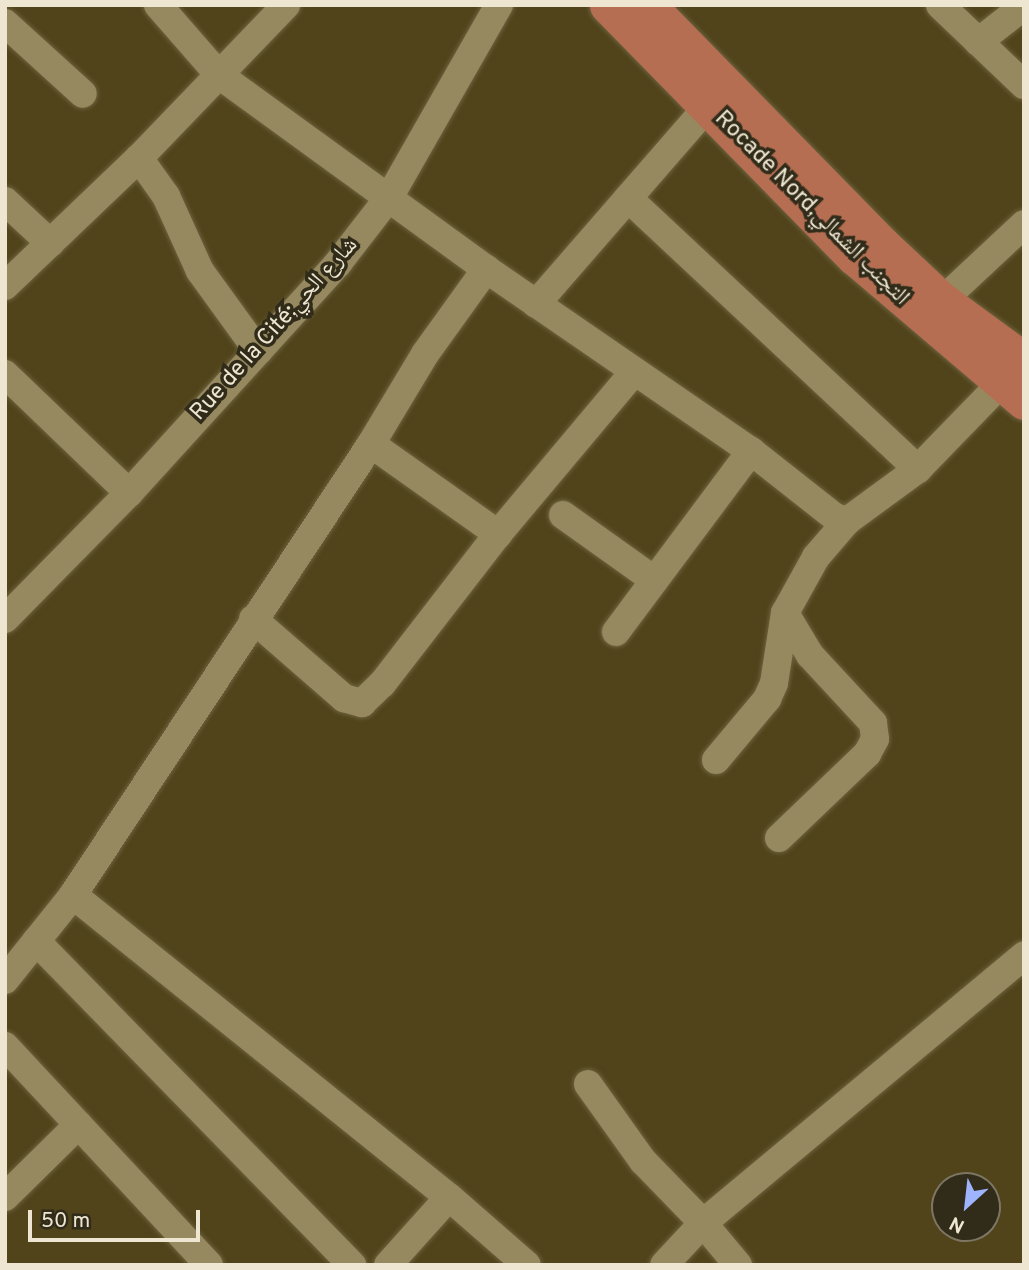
<!DOCTYPE html>
<html>
<head>
<meta charset="utf-8">
<style>
  body { margin:0 }
  #map { position:relative; width:1029px; height:1270px; overflow:hidden; background:#51441b; font-family:Overpass,"Noto Naskh Arabic",sans-serif }
  div>[style] { position:absolute }
  .roads { filter:drop-shadow(0 0 2px #6d623e) drop-shadow(0 0 2px #6d623e) }
  .minor>* { height:28px; margin:-14px; padding:0 14px; transform-origin:14px; border-radius:14px; background:#97895f }
  .major>* { height:37px; margin:-18.5px; padding:0 18.5px; transform-origin:18.5px; border-radius:18.5px; background:#b56e52 }
  span { translate:-50% -50%; white-space:nowrap; text-align:center; line-height:1.15; -webkit-text-stroke:7px #312b1a; paint-order:stroke }
  .street-label { font-size:23px; color:#eee6d0 }
  .frame { position:absolute; inset:0; border:7px solid #eee6d0; pointer-events:none }
  .north { position:absolute; left:931px; top:1172px; width:70px; height:70px; box-sizing:border-box; background:#312b1a; border:2px solid #7d7663; border-radius:50%; rotate:207deg; font-size:19px; font-weight:700; line-height:28px; text-align:center; color:#eee6d0 }
  .north::after { content:''; display:block; margin:auto; width:24px; height:32px; background:#9eb4fd; clip-path:polygon(50% 0,100% 100%,50% 72%,0 100%) }
  .scale { position:absolute; left:28px; top:1210px; width:172px; height:32px; box-sizing:border-box; border:4px solid #eee6d0; border-top:0; padding-left:9px; font-size:21px; line-height:24px; white-space:nowrap; color:#eee6d0; -webkit-text-stroke:5px #312b1a; paint-order:stroke }
</style>
</head>
<body>
<div id="map">
  <div class="roads">
    <div class="minor">
      <div style="left:158px;top:5px;width:93px;rotate:48.9deg"></div>
      <div style="left:219px;top:75px;width:330px;rotate:36deg"></div>
      <div style="left:486px;top:269px;width:321px;rotate:34.5deg"></div>
      <div style="left:751px;top:451px;width:107px;rotate:38.2deg"></div>
      <div style="left:835px;top:517px;width:13px;rotate:18deg"></div>
      <div style="left:847px;top:521px;width:88px;rotate:-36.2deg"></div>
      <div style="left:918px;top:469px;width:141px;rotate:-45.9deg"></div>
      <div style="left:940px;top:5px;width:116px;rotate:43.6deg"></div>
      <div style="left:5px;top:23px;width:105px;rotate:42.3deg"></div>
      <div style="left:978px;top:42px;width:58px;rotate:-38deg"></div>
      <div style="left:139px;top:158px;width:47px;rotate:54.6deg"></div>
      <div style="left:166px;top:196px;width:82px;rotate:65.6deg"></div>
      <div style="left:200px;top:271px;width:99px;rotate:54.1deg"></div>
      <div style="left:628px;top:198px;width:397px;rotate:43.1deg"></div>
      <div style="left:5px;top:201px;width:62px;rotate:43deg"></div>
      <div style="left:5px;top:286px;width:185px;rotate:-43.7deg"></div>
      <div style="left:139px;top:158px;width:212px;rotate:-46.1deg"></div>
      <div style="left:536px;top:304px;width:262px;rotate:-49deg"></div>
      <div style="left:929px;top:313px;width:130px;rotate:-43.1deg"></div>
      <div style="left:5px;top:374px;width:172px;rotate:43.8deg"></div>
      <div style="left:371px;top:444px;width:156px;rotate:35.3deg"></div>
      <div style="left:563px;top:515px;width:112px;rotate:35.5deg"></div>
      <div style="left:5px;top:619px;width:177px;rotate:-45.5deg"></div>
      <div style="left:129px;top:493px;width:311px;rotate:-47.7deg"></div>
      <div style="left:338px;top:263px;width:85px;rotate:-52.2deg"></div>
      <div style="left:390px;top:196px;width:220px;rotate:-60.3deg"></div>
      <div style="left:253px;top:619px;width:121px;rotate:41deg"></div>
      <div style="left:344px;top:698px;width:19px;rotate:16deg"></div>
      <div style="left:362px;top:703px;width:28px;rotate:-44deg"></div>
      <div style="left:382px;top:684px;width:190px;rotate:-52.3deg"></div>
      <div style="left:498px;top:534px;width:212px;rotate:-50deg"></div>
      <div style="left:616px;top:632px;width:226px;rotate:-53.3deg"></div>
      <div style="left:716px;top:760px;width:80px;rotate:-50.1deg"></div>
      <div style="left:767px;top:699px;width:17px;rotate:-66deg"></div>
      <div style="left:774px;top:683px;width:71px;rotate:-81.1deg"></div>
      <div style="left:779px;top:838px;width:122px;rotate:-43.7deg"></div>
      <div style="left:867px;top:754px;width:17px;rotate:-62deg"></div>
      <div style="left:875px;top:739px;width:16px;rotate:-97deg"></div>
      <div style="left:873px;top:723px;width:93px;rotate:-132.8deg"></div>
      <div style="left:810px;top:655px;width:49px;rotate:-120.8deg"></div>
      <div style="left:785px;top:613px;width:64px;rotate:-61deg"></div>
      <div style="left:816px;top:557px;width:48px;rotate:-49.3deg"></div>
      <div style="left:73px;top:895px;width:482px;rotate:38.8deg"></div>
      <div style="left:449px;top:1197px;width:103px;rotate:41.1deg"></div>
      <div style="left:36px;top:941px;width:453px;rotate:45.7deg"></div>
      <div style="left:5px;top:980px;width:109px;rotate:-51.3deg"></div>
      <div style="left:73px;top:895px;width:541px;rotate:-56.55deg"></div>
      <div style="left:371px;top:444px;width:105px;rotate:-59deg"></div>
      <div style="left:425px;top:354px;width:105px;rotate:-54.3deg"></div>
      <div style="left:5px;top:1046px;width:299px;rotate:47deg"></div>
      <div style="left:588px;top:1084px;width:95px;rotate:54.5deg"></div>
      <div style="left:643px;top:1161px;width:86px;rotate:45.9deg"></div>
      <div style="left:703px;top:1223px;width:57px;rotate:132.9deg"></div>
      <div style="left:5px;top:1197px;width:103px;rotate:-44.6deg"></div>
      <div style="left:388px;top:1265px;width:91px;rotate:-48.1deg"></div>
      <div style="left:738px;top:1265px;width:55px;rotate:-129.8deg"></div>
      <div style="left:703px;top:1223px;width:418px;rotate:-39.8deg"></div>
    </div>
    <div class="major">
      <div style="left:608px;top:5px;width:353px;rotate:45.6deg"></div>
      <div style="left:855px;top:257px;width:222px;rotate:40.4deg"></div>
      <div style="left:647px;top:5px;width:334px;rotate:45.6deg"></div>
      <div style="left:881px;top:244px;width:83px;rotate:43.1deg"></div>
      <div style="left:942px;top:301px;width:102px;rotate:36.2deg"></div>
    </div>
  </div>
  <div class="street-label">
    <span style="left:811px;top:209px;rotate:45deg">Rocade Nord,التجنب الشمالي</span>
    <span style="left:275px;top:330px;rotate:-48deg">Rue de la Cité;شارع الحي</span>
  </div>
  <div class="frame"></div>
  <div class="north">N</div>
  <div class="scale">50 m</div>
</div>
</body>
</html>
